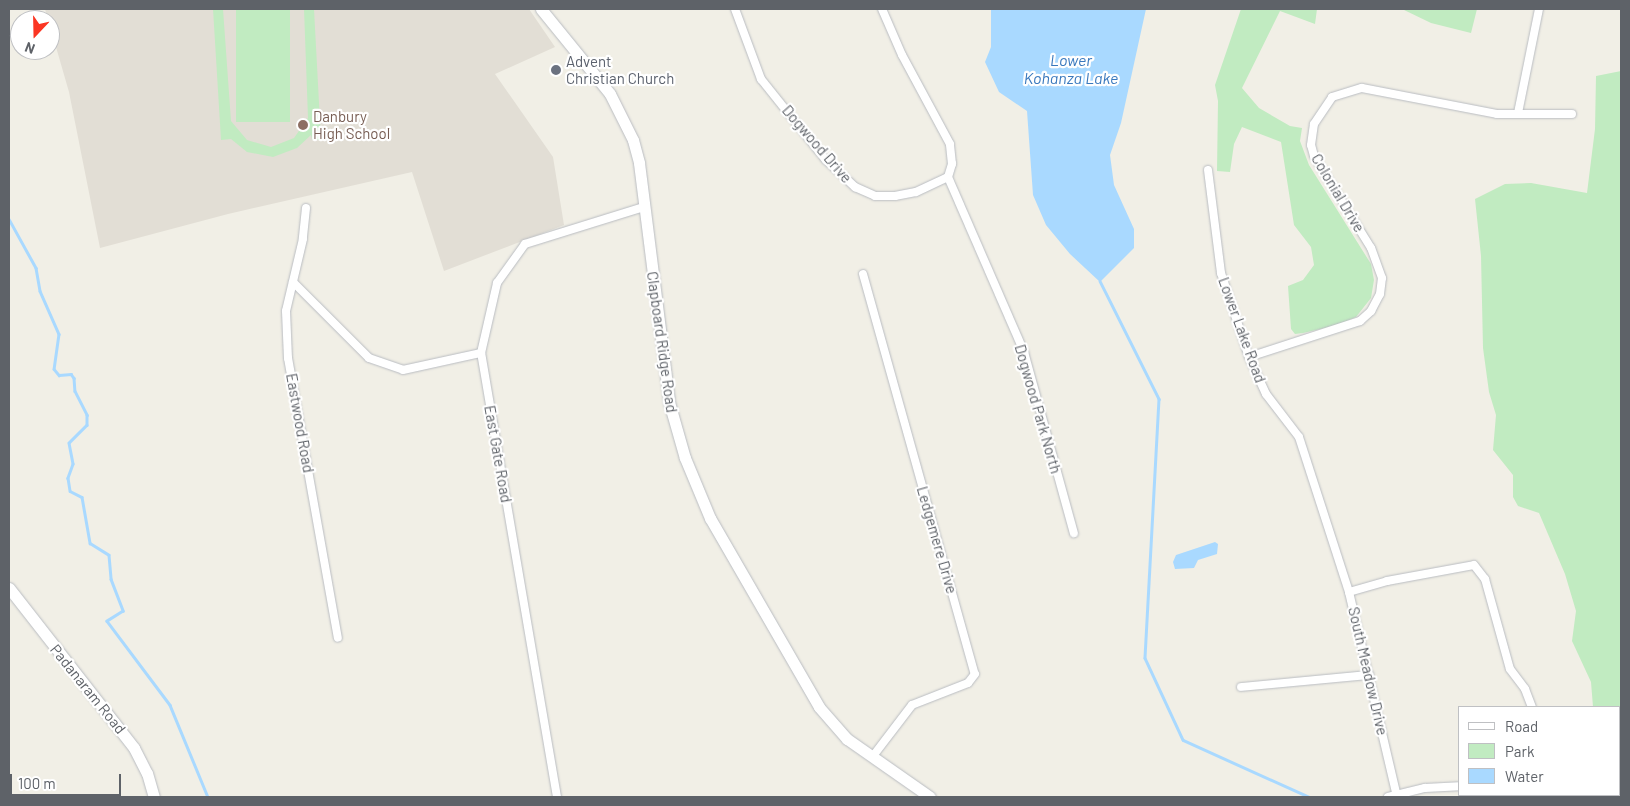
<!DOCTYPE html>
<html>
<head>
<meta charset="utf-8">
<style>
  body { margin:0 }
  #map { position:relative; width:1630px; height:806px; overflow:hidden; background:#f1efe6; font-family:Barlow,sans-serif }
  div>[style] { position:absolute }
  .education>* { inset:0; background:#e2ded5 }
  .green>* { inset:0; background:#c1ebc1; transform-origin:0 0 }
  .water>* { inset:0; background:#a9d9ff }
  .stream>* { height:2.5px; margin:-1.25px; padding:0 1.25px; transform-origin:1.25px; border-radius:1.25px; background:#a9d9ff }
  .roads { filter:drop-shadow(0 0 1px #b9bcc1) drop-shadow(0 0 1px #b9bcc1) }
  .street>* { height:8px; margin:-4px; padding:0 4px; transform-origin:4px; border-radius:4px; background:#fff }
  .secondary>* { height:11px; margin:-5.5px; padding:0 5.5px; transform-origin:5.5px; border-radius:5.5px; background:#fff }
  .dots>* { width:14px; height:14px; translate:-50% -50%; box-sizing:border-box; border:2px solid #fff; border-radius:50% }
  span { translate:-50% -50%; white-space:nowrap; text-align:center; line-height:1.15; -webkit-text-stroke:4.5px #fff; paint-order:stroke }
  .worship-label { font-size:15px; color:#5b616d }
  .left { translate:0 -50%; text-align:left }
  .education-label { font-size:15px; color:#785e54 }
  .street-label { font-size:15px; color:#5e6268 }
  .water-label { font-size:16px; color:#3978bd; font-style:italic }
  .frame { position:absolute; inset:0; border:10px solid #5e6268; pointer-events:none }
  .legend { position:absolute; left:1458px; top:706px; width:162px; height:90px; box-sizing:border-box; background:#fff; border:1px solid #bfc0c3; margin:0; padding:6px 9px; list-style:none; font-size:15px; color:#5e6268 }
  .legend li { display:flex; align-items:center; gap:10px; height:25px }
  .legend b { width:25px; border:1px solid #bfc0c3 }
  .north { position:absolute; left:10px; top:10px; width:50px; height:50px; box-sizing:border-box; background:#fff; border:1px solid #bfc0c3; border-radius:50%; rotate:201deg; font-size:14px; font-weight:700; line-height:20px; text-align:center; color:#5e6268 }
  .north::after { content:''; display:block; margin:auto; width:18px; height:22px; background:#fb3623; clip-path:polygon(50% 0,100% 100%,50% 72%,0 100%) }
  .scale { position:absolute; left:10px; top:774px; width:111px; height:22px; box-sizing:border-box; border:2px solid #5e6268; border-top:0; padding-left:6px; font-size:15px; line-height:18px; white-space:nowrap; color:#5e6268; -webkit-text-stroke:4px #fff; paint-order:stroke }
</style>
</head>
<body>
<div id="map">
  <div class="education">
    <div style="clip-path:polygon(45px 9px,529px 9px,555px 47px,495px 74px,553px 157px,564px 225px,444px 271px,412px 172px,228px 214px,100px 248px,69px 92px)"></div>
  </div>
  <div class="green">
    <div style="clip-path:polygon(213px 9px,223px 9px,231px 121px,247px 140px,271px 147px,294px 138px,308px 118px,304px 9px,314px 9px,321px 140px,312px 140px,311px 135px,297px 148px,273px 157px,247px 152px,231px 139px,221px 140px)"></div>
    <div style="left:236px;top:9px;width:54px;height:113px"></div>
    <div style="clip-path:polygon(1241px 9px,1317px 9px,1315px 24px,1280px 11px,1242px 88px,1259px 108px,1290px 126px,1302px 128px,1300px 141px,1309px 165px,1371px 264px,1374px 280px,1371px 298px,1356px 317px,1338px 325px,1303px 333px,1295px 334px,1291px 329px,1288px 286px,1303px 280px,1314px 265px,1311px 247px,1294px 225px,1281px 142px,1242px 127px,1234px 144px,1230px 172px,1217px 171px,1218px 101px,1215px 85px)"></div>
    <div style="clip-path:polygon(1402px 9px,1477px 9px,1471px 33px,1431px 23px)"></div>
    <div style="clip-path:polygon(1621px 71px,1621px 797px,1613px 797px,1612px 795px,1619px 795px,1619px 707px,1593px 707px,1591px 682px,1572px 641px,1576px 611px,1565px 574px,1539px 513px,1518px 506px,1513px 497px,1513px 475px,1493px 450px,1496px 415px,1489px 392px,1483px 348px,1481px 256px,1475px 199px,1505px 184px,1531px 183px,1587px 193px,1595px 129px,1596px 76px)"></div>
  </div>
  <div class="water">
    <div style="clip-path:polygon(991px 9px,1146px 9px,1121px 123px,1110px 155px,1114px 185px,1134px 229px,1134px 248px,1100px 282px,1070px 254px,1046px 225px,1033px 195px,1027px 111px,999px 92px,985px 62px,991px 47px)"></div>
    <div style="clip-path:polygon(1215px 542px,1218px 544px,1217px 554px,1198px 560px,1194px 568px,1175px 569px,1173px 562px,1176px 555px)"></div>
  </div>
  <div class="stream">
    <div style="left:9px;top:219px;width:56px;rotate:61.1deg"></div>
    <div style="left:36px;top:268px;width:23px;rotate:80deg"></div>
    <div style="left:40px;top:291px;width:47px;rotate:66.2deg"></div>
    <div style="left:59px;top:334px;width:35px;rotate:98deg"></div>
    <div style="left:54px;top:369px;width:8px;rotate:50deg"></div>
    <div style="left:59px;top:375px;width:12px;rotate:-5deg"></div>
    <div style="left:71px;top:374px;width:5px;rotate:53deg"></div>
    <div style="left:74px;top:378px;width:13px;rotate:86deg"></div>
    <div style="left:75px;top:391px;width:27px;rotate:63deg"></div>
    <div style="left:87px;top:415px;width:10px;rotate:90deg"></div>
    <div style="left:87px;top:425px;width:25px;rotate:135deg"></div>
    <div style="left:69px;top:443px;width:21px;rotate:79deg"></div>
    <div style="left:73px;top:464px;width:15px;rotate:110deg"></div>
    <div style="left:68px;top:478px;width:13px;rotate:81deg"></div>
    <div style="left:70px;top:491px;width:13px;rotate:27deg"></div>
    <div style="left:82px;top:497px;width:47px;rotate:80.1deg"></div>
    <div style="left:90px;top:543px;width:22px;rotate:32deg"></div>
    <div style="left:109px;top:555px;width:24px;rotate:85deg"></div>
    <div style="left:111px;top:579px;width:34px;rotate:69deg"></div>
    <div style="left:123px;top:611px;width:19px;rotate:148deg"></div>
    <div style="left:107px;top:621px;width:105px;rotate:53.1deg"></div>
    <div style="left:170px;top:705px;width:100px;rotate:67.6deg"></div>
    <div style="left:1100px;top:281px;width:132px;rotate:63.4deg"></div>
    <div style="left:1159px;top:399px;width:259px;rotate:93.1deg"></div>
    <div style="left:1145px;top:658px;width:90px;rotate:65.1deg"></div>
    <div style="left:1183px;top:740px;width:138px;rotate:24.3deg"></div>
  </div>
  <div class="roads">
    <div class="street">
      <div style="left:735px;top:9px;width:75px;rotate:69.6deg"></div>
      <div style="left:761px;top:79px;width:104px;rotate:51.3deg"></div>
      <div style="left:826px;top:160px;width:40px;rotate:43deg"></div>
      <div style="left:855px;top:187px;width:22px;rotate:24deg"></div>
      <div style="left:875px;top:196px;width:20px"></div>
      <div style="left:895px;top:196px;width:21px;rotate:-11deg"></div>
      <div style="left:916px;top:192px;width:35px;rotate:-25deg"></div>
      <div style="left:948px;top:177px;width:14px;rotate:-73deg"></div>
      <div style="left:952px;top:164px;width:20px;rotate:-96deg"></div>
      <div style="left:950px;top:144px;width:101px;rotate:-118.3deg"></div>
      <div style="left:902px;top:55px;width:50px;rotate:-113.5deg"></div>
      <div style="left:1518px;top:113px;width:106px;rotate:-78.6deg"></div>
      <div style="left:1208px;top:170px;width:104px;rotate:82.8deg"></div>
      <div style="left:1221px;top:273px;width:89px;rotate:71.6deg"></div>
      <div style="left:1249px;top:357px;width:41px;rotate:65.3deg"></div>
      <div style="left:1266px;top:394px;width:54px;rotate:52.5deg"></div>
      <div style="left:1299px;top:437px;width:163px;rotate:72.1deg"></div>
      <div style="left:1349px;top:592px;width:206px;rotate:76.8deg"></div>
      <div style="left:948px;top:177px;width:191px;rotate:66.5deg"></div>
      <div style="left:1024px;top:352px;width:188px;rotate:74.6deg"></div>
      <div style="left:306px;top:208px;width:31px;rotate:96deg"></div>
      <div style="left:303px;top:239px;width:74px;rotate:103.3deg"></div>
      <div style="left:286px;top:311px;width:47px;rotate:87.6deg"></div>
      <div style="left:288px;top:358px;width:284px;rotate:79.9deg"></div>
      <div style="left:863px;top:274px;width:415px;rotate:74.4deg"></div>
      <div style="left:975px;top:674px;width:11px;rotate:128deg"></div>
      <div style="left:968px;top:683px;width:60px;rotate:158.6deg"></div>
      <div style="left:912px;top:705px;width:64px;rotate:127.4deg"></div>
      <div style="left:293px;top:282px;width:107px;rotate:45deg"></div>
      <div style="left:369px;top:358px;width:36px;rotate:19deg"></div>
      <div style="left:403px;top:370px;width:80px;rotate:-12.3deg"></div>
      <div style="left:1249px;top:357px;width:117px;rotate:-18deg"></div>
      <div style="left:1360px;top:321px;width:15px;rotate:-42deg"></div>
      <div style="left:1371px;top:311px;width:19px;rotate:-62deg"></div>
      <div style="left:1380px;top:294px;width:16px;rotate:-83deg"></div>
      <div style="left:1382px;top:278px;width:32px;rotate:-110deg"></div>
      <div style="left:1371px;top:248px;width:108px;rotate:-121.8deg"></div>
      <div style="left:1314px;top:156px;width:11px;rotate:-105deg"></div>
      <div style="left:1311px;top:145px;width:21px;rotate:-82deg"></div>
      <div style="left:1314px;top:124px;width:32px;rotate:-56deg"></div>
      <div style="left:1332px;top:97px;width:31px;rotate:-17deg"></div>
      <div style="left:1362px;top:88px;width:137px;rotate:10.9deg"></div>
      <div style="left:1497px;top:114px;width:75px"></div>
      <div style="left:1349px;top:592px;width:40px;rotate:-16deg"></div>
      <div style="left:1387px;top:581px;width:88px;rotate:-10.4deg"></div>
      <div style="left:1474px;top:565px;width:18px;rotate:52deg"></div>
      <div style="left:1485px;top:579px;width:93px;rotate:74.5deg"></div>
      <div style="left:1510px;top:669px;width:25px;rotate:53deg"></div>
      <div style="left:1525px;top:689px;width:19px;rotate:69deg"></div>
      <div style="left:1241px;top:687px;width:129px;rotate:-5.4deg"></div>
      <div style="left:1536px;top:795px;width:2px;rotate:63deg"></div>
      <div style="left:557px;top:797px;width:450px;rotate:-99.7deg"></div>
      <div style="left:481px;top:353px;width:72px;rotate:-77.1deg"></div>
      <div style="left:497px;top:283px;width:48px;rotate:-54.3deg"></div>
      <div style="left:525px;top:244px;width:125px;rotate:-17.3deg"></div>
      <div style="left:1388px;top:797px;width:38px;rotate:-14deg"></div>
      <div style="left:1425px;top:788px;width:34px;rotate:-3deg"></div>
    </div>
    <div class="secondary">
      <div style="left:541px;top:9px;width:109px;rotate:50.9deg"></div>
      <div style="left:610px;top:94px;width:51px;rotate:63.4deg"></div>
      <div style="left:633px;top:140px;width:24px;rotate:75deg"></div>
      <div style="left:639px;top:163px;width:241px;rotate:82.8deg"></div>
      <div style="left:669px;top:402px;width:58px;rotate:74.1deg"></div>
      <div style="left:685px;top:458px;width:65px;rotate:67.4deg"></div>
      <div style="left:710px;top:518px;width:218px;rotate:60deg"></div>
      <div style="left:819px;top:707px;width:43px;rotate:48.8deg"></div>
      <div style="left:847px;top:739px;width:101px;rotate:34.9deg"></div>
      <div style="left:9px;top:588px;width:203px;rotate:52deg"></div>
      <div style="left:134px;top:748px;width:28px;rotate:63deg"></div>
      <div style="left:147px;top:773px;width:25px;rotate:74deg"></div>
    </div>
  </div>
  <div class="dots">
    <div style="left:556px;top:70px;background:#6b7280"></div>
    <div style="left:303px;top:125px;background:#8d6e63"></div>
  </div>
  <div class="worship-label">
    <span class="left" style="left:566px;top:70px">Advent<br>Christian Church</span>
  </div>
  <div class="education-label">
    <span class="left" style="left:313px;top:125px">Danbury<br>High School</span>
  </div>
  <div class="street-label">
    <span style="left:817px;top:144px;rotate:49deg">Dogwood Drive</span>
    <span style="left:1338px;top:193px;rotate:59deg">Colonial Drive</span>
    <span style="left:1242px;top:330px;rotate:70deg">Lower Lake Road</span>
    <span style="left:662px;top:342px;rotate:82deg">Clapboard Ridge Road</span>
    <span style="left:1038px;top:409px;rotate:74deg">Dogwood Park North</span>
    <span style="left:300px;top:423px;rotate:80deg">Eastwood Road</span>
    <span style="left:498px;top:454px;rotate:80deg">East Gate Road</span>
    <span style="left:937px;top:540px;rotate:74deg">Ledgemere Drive</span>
    <span style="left:1368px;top:671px;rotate:77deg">South Meadow Drive</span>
    <span style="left:88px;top:689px;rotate:51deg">Padanaram Road</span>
  </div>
  <div class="water-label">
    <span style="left:1071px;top:69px">Lower<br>Kohanza Lake</span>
  </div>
  <div class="frame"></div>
  <ul class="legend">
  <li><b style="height:6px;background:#fff"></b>Road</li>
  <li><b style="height:14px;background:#c1ebc1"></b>Park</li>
  <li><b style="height:14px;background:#a9d9ff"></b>Water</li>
  </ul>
  <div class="north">N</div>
  <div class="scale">100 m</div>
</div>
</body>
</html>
